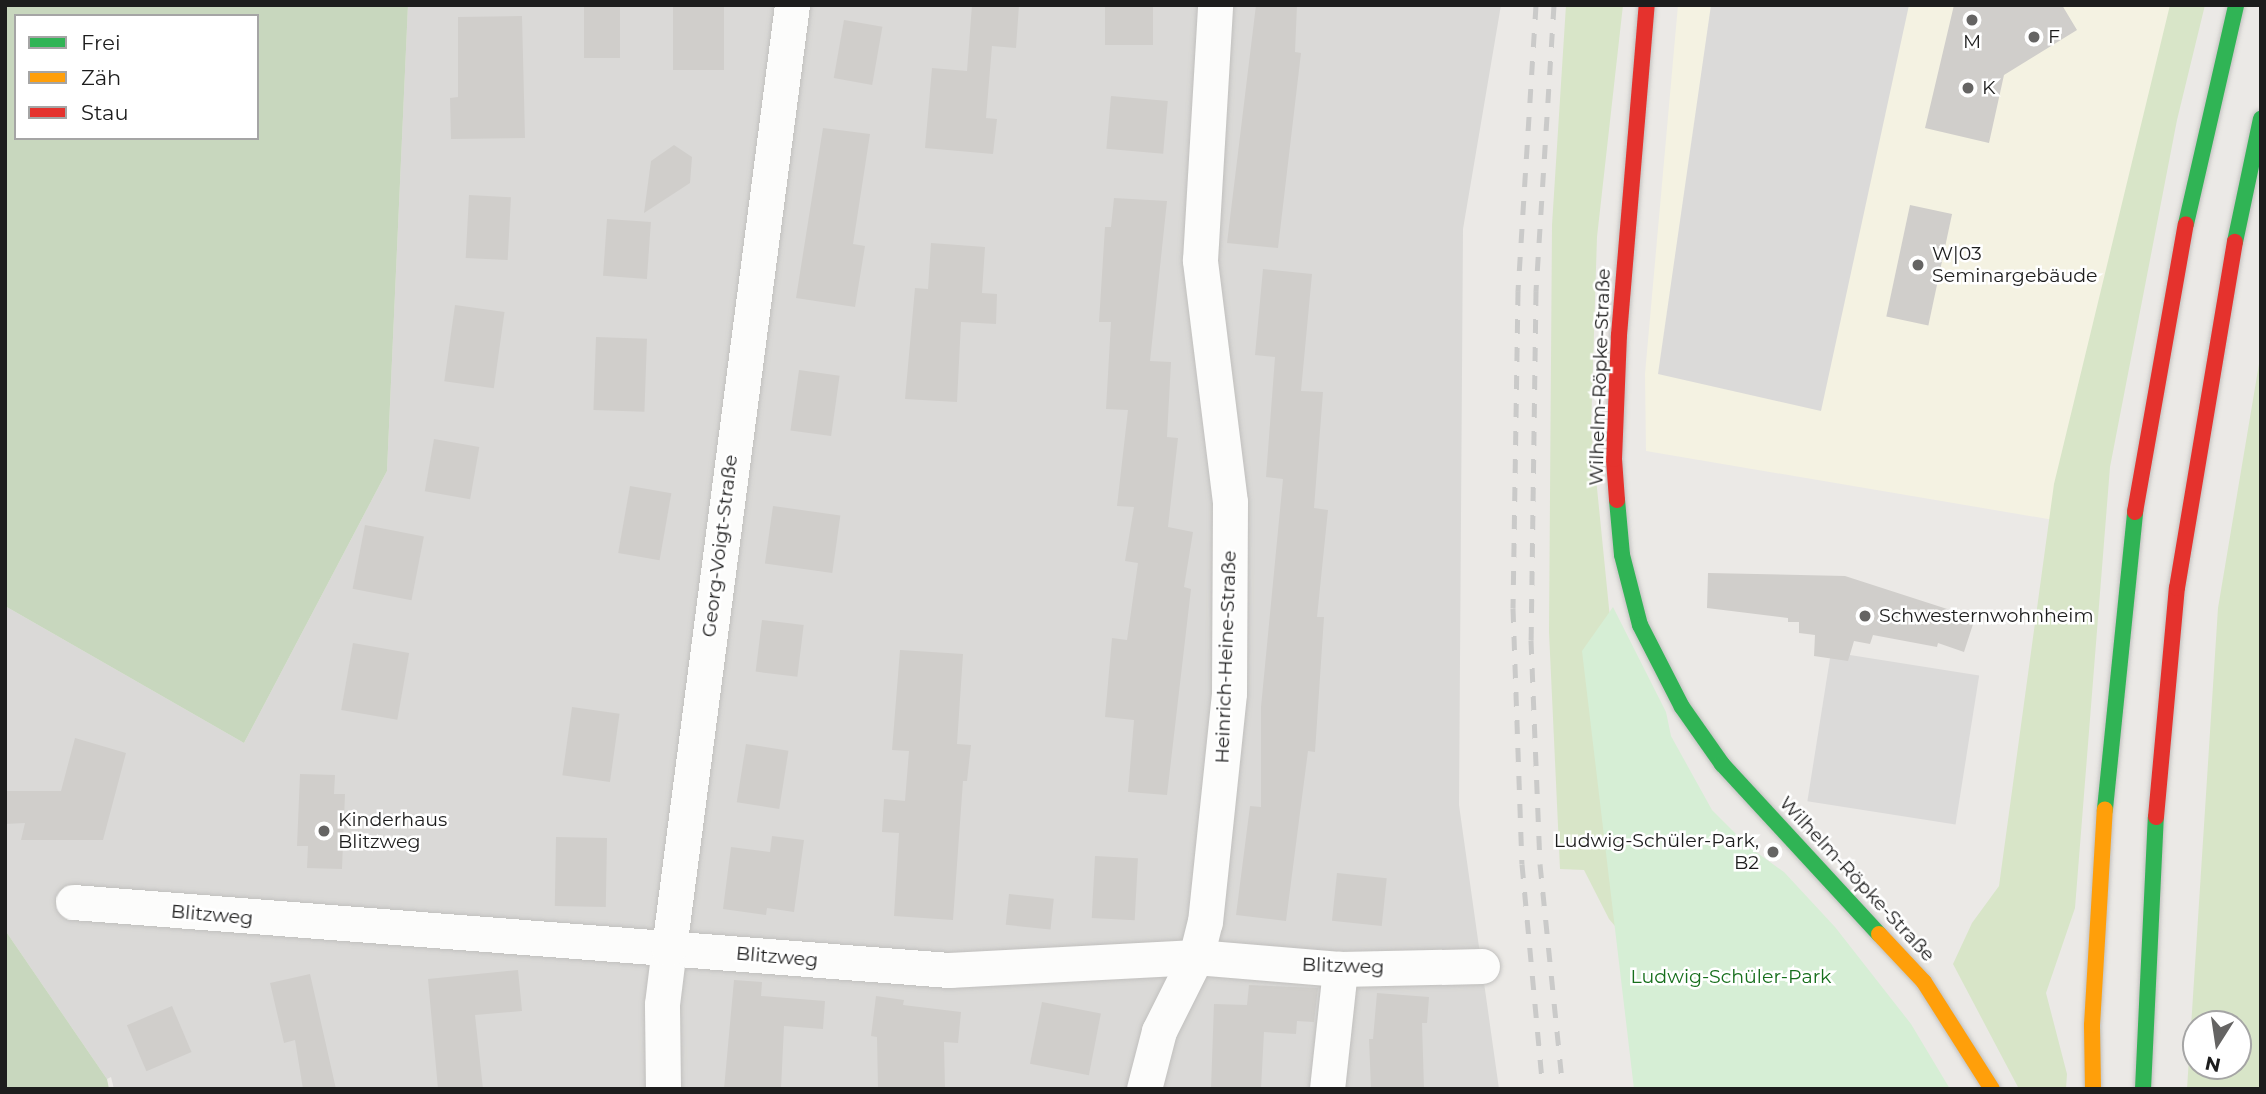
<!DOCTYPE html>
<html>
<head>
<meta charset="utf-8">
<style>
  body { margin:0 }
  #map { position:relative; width:2266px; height:1094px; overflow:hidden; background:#ebe9e6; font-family:Montserrat,sans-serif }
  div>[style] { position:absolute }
  .residential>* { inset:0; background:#dad9d7 }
  .education>* { inset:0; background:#f4f2e2 }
  .grass>* { inset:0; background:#d8e5c8 }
  .forest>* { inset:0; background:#c8d7be }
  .park>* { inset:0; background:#d6eed5 }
  .parking>* { inset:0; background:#dbdad9; transform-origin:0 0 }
  .building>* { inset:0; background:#d0cecb; transform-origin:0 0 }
  .roads { filter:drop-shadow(0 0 2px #c1c0be) drop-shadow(0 0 2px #c1c0be) }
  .street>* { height:35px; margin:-17.5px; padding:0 17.5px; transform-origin:17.5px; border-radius:17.5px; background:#fcfcfb }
  .fast>* { height:16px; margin:-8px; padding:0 8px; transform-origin:8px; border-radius:8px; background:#30b455 }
  .slow>* { height:16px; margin:-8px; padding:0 8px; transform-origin:8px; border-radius:8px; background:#ff9f0a }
  .jam>* { height:16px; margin:-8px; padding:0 8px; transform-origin:8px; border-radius:8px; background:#e5322d }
  .rail>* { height:5px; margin-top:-2.5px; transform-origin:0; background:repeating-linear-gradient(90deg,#cacac9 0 14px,transparent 0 28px) }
  .dots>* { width:19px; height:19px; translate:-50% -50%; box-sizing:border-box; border:4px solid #fff; border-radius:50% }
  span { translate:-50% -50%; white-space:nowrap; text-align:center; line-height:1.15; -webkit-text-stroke:5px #fff; paint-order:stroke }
  .poi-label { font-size:19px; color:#1d1d1d }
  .left { translate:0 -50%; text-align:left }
  .right { translate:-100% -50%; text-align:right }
  .street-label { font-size:19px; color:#1d1d1d }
  .park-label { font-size:19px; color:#176f1c }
  .frame { position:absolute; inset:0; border:7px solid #1d1d1d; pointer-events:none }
  .legend { position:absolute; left:14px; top:14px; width:245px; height:126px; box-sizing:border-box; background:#fff; border:2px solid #a5a5a5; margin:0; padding:9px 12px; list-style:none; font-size:21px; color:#1d1d1d }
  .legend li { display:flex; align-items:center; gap:14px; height:35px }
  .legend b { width:35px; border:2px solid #a5a5a5 }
  .north { position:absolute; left:2182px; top:1010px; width:70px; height:70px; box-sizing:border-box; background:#fff; border:2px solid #a5a5a5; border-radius:50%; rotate:192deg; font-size:19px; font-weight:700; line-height:28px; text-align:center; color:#1d1d1d }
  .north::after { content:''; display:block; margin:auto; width:24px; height:32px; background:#656463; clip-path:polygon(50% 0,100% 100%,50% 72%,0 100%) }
</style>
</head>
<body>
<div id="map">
  <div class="residential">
    <div style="clip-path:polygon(408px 5px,1501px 5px,1463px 229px,1459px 805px,1499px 1089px,114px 1089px,111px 1077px,107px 1079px,5px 930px,5px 606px,244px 743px,387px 471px)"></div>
  </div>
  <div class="education">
    <div style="clip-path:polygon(1678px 5px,2183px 5px,2089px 526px,1646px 451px,1645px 374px)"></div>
  </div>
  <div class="grass">
    <div style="clip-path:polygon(1566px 5px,1623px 5px,1597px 237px,1591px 428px,1611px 628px,1631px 945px,1609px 919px,1584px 870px,1560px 869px,1549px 632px,1552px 225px)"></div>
    <div style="clip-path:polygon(2170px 5px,2205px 5px,2177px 120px,2110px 467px,2075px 908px,2046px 993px,2067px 1074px,2066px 1089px,2019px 1089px,1953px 964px,1972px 923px,1999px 886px,2054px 484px)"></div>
    <div style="clip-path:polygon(evenodd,2261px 352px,2261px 1089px,2187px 1089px,2218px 608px,2261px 352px,2196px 1024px,2238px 1024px,2238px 1066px,2196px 1066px,2196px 1024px)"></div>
  </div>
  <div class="forest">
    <div style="clip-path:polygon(evenodd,5px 5px,408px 5px,387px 471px,244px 743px,5px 606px,5px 5px,16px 16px,257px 16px,257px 138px,16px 138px,16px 16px)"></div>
    <div style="clip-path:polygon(5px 930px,107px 1079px,109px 1089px,5px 1089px)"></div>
  </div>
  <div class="park">
    <div style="clip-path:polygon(1613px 607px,1666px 712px,1671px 736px,1712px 810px,1749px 847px,1784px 872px,1835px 927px,1911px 1024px,1950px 1089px,1634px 1089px,1582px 651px)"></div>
  </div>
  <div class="parking">
    <div style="clip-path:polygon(1711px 5px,1909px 5px,1821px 411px,1658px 374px)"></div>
    <div style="left:1831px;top:652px;width:150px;height:151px;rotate:9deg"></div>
  </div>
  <div class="building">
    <div style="left:584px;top:5px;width:36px;height:53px"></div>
    <div style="left:673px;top:5px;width:51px;height:65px"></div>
    <div style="clip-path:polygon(972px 5px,1019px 5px,1016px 48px,992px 46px,986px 118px,997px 119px,993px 154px,925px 148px,932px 68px,967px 71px)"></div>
    <div style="left:1105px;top:5px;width:48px;height:40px"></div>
    <div style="clip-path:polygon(1256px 5px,1297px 5px,1295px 52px,1301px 53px,1278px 248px,1227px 243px)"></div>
    <div style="clip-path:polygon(1954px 5px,2062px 5px,2077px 30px,2004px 75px,1989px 143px,1925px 128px)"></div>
    <div style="clip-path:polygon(522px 16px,525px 138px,451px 139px,450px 98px,458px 97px,458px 17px)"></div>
    <div style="left:844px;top:20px;width:39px;height:59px;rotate:10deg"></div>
    <div style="left:1111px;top:96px;width:57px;height:53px;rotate:5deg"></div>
    <div style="clip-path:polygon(823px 128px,870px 134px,853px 244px,865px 246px,855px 307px,796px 298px)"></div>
    <div style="clip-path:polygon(674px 145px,692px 157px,690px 183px,644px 213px,651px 161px)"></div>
    <div style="left:469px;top:195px;width:42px;height:63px;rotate:3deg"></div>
    <div style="clip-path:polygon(1114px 198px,1167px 201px,1150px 361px,1171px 362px,1167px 437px,1178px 438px,1168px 527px,1193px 532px,1184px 587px,1191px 589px,1167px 795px,1128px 792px,1134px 720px,1105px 717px,1112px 638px,1127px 640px,1138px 563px,1125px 561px,1134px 507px,1117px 506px,1128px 410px,1106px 409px,1111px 322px,1099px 322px,1105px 227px,1111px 227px)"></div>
    <div style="left:1910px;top:205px;width:43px;height:114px;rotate:12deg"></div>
    <div style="left:607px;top:219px;width:44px;height:57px;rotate:4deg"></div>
    <div style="clip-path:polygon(931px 243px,985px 247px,982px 293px,997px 294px,996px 324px,961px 322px,957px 402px,905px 399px,915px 288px,928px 289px)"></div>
    <div style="clip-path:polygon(1263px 269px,1312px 274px,1301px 391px,1323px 392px,1314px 508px,1328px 510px,1317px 617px,1324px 617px,1315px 752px,1308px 751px,1286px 921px,1236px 915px,1250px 806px,1261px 807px,1261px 707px,1283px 479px,1266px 477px,1275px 357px,1255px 355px)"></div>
    <div style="left:455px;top:305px;width:50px;height:77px;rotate:8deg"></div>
    <div style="left:596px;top:337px;width:51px;height:73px;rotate:2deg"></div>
    <div style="left:799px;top:370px;width:41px;height:61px;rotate:8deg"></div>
    <div style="left:434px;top:439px;width:46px;height:53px;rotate:10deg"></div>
    <div style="left:630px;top:486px;width:42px;height:68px;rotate:10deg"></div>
    <div style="left:773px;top:506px;width:68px;height:58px;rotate:8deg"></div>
    <div style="left:365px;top:525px;width:60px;height:65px;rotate:11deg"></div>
    <div style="clip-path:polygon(1708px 573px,1845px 576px,1975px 618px,1964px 652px,1938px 643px,1937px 647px,1873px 635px,1870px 644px,1854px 641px,1848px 661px,1814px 656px,1815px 635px,1799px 633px,1799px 622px,1788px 622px,1788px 618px,1707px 608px)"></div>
    <div style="left:762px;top:620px;width:42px;height:52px;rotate:7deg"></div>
    <div style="left:353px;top:643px;width:57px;height:68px;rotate:10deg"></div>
    <div style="clip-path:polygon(900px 650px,963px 654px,957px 744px,971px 745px,967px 781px,963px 781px,953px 920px,894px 916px,899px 833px,882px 832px,884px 799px,905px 801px,909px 751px,892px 750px)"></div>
    <div style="left:572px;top:707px;width:48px;height:69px;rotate:8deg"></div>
    <div style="clip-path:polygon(75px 738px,126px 753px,103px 840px,21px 840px,25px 823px,5px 824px,5px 791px,61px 791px)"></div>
    <div style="left:746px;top:744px;width:43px;height:59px;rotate:9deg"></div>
    <div style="clip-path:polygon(300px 774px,335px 775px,334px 794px,345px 794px,342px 869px,307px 868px,308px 846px,297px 846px)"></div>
    <div style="clip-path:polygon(772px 836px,804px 840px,794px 912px,767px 908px,766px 915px,723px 909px,731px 847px,770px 852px)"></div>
    <div style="left:556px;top:837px;width:51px;height:69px;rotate:1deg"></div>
    <div style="left:1095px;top:856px;width:43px;height:62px;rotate:3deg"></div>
    <div style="left:1337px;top:873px;width:50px;height:48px;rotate:6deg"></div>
    <div style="left:1009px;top:894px;width:45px;height:31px;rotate:6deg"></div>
    <div style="clip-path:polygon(518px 970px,522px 1011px,475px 1015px,483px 1089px,438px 1089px,428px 979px)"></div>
    <div style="clip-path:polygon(310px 974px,336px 1089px,303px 1089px,295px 1040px,284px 1043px,270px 983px)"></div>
    <div style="clip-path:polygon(734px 980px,762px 982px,761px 996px,825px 1001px,823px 1029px,784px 1026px,781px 1089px,724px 1089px)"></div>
    <div style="clip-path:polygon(1249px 985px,1318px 988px,1314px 1022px,1297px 1021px,1296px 1034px,1264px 1032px,1261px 1089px,1211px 1089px,1214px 1004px,1247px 1005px)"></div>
    <div style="clip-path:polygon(1377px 993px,1429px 997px,1427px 1023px,1422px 1023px,1424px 1089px,1371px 1089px,1369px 1039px,1373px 1039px)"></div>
    <div style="clip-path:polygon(876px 996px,904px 1000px,903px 1005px,961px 1012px,958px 1043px,944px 1042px,945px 1089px,878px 1089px,877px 1037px,871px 1036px)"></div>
    <div style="left:1042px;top:1002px;width:60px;height:63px;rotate:11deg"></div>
    <div style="left:172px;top:1006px;width:50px;height:49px;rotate:67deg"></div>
  </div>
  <div class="roads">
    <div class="street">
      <div style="left:73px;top:902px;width:879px;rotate:4.44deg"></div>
      <div style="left:949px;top:970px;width:247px;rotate:-3deg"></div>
      <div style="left:1196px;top:957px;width:144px;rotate:4.8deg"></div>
      <div style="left:1340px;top:969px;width:142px;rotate:-1.2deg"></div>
      <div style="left:663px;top:1089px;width:85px;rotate:-90.7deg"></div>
      <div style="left:662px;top:1004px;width:56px;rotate:-82.9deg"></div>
      <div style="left:669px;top:948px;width:951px;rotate:-82.57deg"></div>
      <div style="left:1144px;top:1089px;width:60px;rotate:-75.5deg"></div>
      <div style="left:1159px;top:1031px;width:83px;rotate:-63.4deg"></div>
      <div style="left:1196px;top:957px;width:36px;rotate:-76deg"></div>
      <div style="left:1205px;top:922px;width:230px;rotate:-84deg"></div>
      <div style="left:1229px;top:693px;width:191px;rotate:-89.7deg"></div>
      <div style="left:1230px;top:502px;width:244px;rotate:-97.1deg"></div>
      <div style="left:1200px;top:260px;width:255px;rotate:-86.6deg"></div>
      <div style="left:1327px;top:1089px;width:121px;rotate:-83.8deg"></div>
    </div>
    <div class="fast">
      <div style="left:2186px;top:224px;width:225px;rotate:-77.1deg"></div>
      <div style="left:2235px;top:242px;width:126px;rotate:-78.1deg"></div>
      <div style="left:1617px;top:500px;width:55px;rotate:84.8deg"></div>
      <div style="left:1622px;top:555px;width:72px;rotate:75.6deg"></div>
      <div style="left:1640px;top:625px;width:92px;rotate:62.9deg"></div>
      <div style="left:1682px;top:707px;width:70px;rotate:54.9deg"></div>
      <div style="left:1722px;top:764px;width:231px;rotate:47.3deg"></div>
      <div style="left:2105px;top:809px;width:299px;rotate:-84.2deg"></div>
      <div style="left:2143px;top:1089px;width:272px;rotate:-87.3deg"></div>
    </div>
    <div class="slow">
      <div style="left:1879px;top:934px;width:66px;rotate:46.8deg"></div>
      <div style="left:1924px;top:982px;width:127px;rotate:57.6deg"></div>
      <div style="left:2093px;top:1089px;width:64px;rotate:-90.9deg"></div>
      <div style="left:2092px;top:1025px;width:216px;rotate:-86.6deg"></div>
    </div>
    <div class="jam">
      <div style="left:1617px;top:500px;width:41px;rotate:-94.2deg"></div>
      <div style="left:1614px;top:459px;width:124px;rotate:-87.7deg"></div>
      <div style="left:1619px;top:335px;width:331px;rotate:-85.2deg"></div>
      <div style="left:2135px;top:512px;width:292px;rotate:-80deg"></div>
      <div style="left:2156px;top:817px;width:230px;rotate:-84.8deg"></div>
      <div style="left:2177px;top:588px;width:351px;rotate:-80.5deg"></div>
    </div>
  </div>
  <div class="rail">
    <div style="left:1536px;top:5px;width:287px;rotate:93.6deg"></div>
    <div style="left:1518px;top:291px;width:317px;rotate:90.9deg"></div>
    <div style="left:1513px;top:608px;width:256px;rotate:88deg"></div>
    <div style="left:1522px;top:864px;width:226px;rotate:84.7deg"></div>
    <div style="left:1554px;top:5px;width:287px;rotate:93.6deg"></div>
    <div style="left:1536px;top:291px;width:349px;rotate:90.8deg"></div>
    <div style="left:1531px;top:640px;width:224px;rotate:87.7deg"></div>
    <div style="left:1540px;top:864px;width:226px;rotate:84.2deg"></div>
  </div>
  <div class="dots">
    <div style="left:1972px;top:20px;background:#656463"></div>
    <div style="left:2034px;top:37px;background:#656463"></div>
    <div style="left:1968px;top:88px;background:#656463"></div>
    <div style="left:1918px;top:265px;background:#656463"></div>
    <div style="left:1865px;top:616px;background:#656463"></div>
    <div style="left:324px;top:831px;background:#656463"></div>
    <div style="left:1773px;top:852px;background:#656463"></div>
  </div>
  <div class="poi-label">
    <span class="left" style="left:2048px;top:37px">F</span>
    <span style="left:1972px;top:42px">M</span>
    <span class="left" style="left:1982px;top:88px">K</span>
    <span class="left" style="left:1932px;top:265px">W|03<br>Seminargebäude</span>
    <span class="left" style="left:1879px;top:616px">Schwesternwohnheim</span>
    <span class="left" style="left:338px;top:831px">Kinderhaus<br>Blitzweg</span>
    <span class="right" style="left:1759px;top:852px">Ludwig-Schüler-Park,<br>B2</span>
  </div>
  <div class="street-label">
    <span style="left:1600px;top:377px;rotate:-88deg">Wilhelm-Röpke-Straße</span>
    <span style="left:720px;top:546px;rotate:-83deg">Georg-Voigt-Straße</span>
    <span style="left:1226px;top:657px;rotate:-88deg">Heinrich-Heine-Straße</span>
    <span style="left:1857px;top:879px;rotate:47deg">Wilhelm-Röpke-Straße</span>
    <span style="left:212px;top:915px;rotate:5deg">Blitzweg</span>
    <span style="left:777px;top:957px;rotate:5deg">Blitzweg</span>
    <span style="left:1343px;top:966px;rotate:2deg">Blitzweg</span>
  </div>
  <div class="park-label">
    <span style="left:1731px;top:977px">Ludwig-Schüler-Park</span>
  </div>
  <div class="frame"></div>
  <ul class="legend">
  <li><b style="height:9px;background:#30b455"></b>Frei</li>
  <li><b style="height:9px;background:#ff9f0a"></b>Zäh</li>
  <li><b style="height:9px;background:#e5322d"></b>Stau</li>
  </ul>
  <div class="north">N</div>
</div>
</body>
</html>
